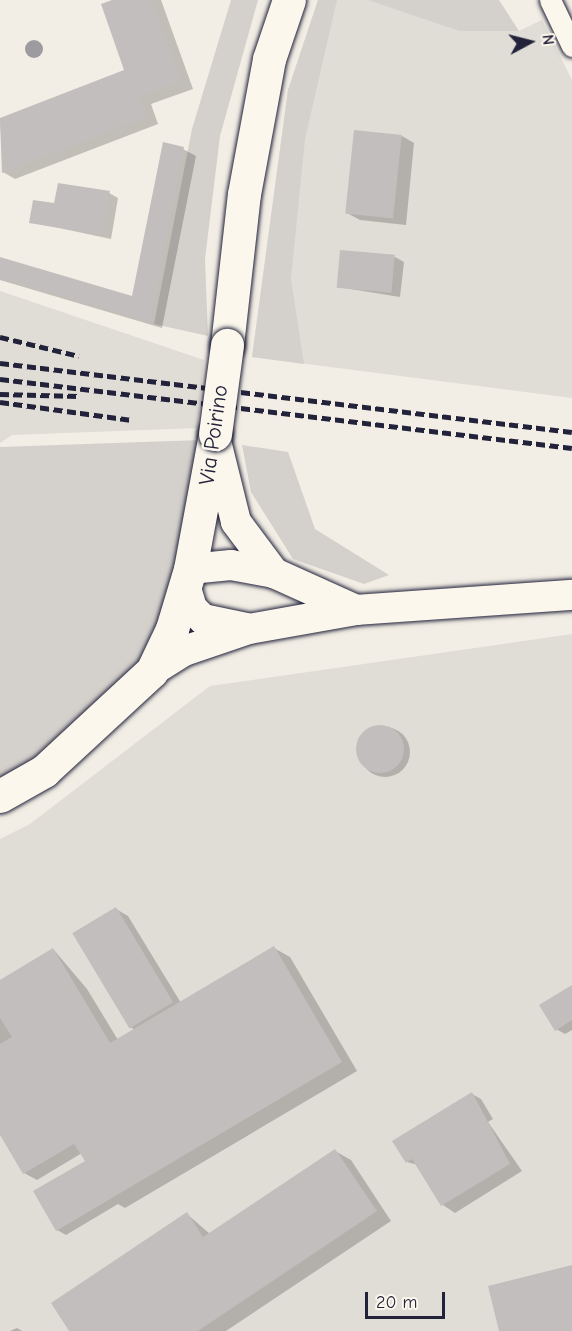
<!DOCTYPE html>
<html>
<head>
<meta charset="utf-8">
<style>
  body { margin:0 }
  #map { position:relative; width:572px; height:1331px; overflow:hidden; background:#f2eee5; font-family:"Comic Neue",sans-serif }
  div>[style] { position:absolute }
  .built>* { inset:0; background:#e0dcd6 }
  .green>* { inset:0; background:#d4d1cc }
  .shadow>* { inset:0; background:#0003 }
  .round { border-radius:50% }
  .building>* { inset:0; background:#c2bebe; transform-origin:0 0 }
  .roads { filter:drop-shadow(0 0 2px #22223b) drop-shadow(0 0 2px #22223b) }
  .street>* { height:21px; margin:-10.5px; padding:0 10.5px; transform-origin:10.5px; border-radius:10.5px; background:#fbf7ec }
  .secondary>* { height:30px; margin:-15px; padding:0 15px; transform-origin:15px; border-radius:15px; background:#fbf7ec }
  .primary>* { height:33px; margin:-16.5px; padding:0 16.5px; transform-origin:16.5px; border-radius:16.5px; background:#fbf7ec }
  .rail>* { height:4.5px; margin-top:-2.25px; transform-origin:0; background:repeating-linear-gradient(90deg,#22223b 0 9px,transparent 0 13.5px) }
  .bridges { filter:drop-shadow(0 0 2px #22223b) drop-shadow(0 0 2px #22223b) }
  .primary-bridge>* { height:33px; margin:-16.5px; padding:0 16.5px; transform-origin:16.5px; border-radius:16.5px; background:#fbf7ec }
  .trees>* { width:18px; height:18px; margin:-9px; border-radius:50%; background:#9d9b9f }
  span { translate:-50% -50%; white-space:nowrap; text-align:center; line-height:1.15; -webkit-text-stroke:5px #fbf7ec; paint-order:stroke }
  .street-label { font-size:22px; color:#22223b }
  .north { position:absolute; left:500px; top:12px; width:60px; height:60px; -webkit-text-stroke:4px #fbf7ec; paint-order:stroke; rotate:83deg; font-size:16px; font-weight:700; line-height:24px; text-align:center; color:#22223b }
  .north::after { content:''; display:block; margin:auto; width:21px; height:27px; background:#22223b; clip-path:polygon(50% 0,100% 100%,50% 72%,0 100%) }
  .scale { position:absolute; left:365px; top:1292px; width:80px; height:27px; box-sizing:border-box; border:3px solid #22223b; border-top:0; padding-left:8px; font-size:18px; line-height:21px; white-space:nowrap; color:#22223b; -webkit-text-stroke:4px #fbf7ec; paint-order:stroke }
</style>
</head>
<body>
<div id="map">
  <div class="built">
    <div style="clip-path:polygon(318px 0,367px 0,459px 31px,519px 31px,542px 20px,572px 80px,572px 398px,252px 357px,288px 90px)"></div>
    <div style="clip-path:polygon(0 291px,204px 360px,197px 428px,12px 435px,0 443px)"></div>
    <div style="clip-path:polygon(572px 634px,572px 1331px,0 1331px,0 839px,30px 824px,210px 686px)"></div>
  </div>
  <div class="green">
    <div style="clip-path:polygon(231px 0,258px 0,220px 136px,205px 259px,208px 336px,154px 324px,192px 129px)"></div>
    <div style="clip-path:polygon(318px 0,337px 0,305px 139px,291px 279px,304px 364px,252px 357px,288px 90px)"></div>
    <div style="clip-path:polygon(367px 0,499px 0,519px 31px,459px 31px)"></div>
    <div style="clip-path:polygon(201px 440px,184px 546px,149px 647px,108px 706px,0 789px,0 447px)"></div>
    <div style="clip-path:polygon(242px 445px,288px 452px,315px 529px,389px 575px,364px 584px,293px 559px,251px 492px)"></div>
  </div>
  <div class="shadow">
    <div style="clip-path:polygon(116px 0,161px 0,193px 89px,151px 104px,158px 124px,15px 179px,3px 172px,0 119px,126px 71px)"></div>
    <div style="clip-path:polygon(402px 136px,414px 143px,406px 225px,360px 220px,347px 213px)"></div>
    <div style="clip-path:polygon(183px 149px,196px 156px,162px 328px,0 280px,0 259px,133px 298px)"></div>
    <div style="clip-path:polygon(109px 193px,118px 198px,111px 239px,31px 222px,56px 205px)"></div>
    <div style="clip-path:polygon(395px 257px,404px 262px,400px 297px,338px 287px)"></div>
    <div class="round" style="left:360px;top:727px;width:50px;height:50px"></div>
    <div style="clip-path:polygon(116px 909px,128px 916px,181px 1003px,274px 948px,290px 957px,357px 1071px,125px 1208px,118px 1204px,66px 1235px,57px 1230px,87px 1161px,82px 1153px,37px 1180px,24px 1173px,0 1132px,0 982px,54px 950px,87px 989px,118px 1040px,135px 1030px,130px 1027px)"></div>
    <div style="clip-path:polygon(572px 987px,572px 1030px,565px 1034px,556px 1029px)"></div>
    <div style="clip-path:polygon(472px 1094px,481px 1099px,493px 1119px,488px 1122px,522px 1171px,455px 1213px,443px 1205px,418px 1165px,407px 1162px)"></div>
    <div style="clip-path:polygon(335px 1151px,351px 1160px,391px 1221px,226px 1331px,71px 1331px,187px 1214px,210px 1234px)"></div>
    <div style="clip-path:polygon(17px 1328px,22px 1331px,10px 1331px)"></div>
  </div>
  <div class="building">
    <div style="clip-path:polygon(112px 0,152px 0,181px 82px,139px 97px,147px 117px,2px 173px,0 118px,124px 70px,101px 4px)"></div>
    <div style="left:354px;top:130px;width:48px;height:84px;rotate:6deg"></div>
    <div style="clip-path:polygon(163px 142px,184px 147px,150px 322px,0 278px,0 257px,132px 296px)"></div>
    <div style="clip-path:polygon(58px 183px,110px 191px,102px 235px,29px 223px,33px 200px,54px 203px)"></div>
    <div style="left:340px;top:250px;width:55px;height:38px;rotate:5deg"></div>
    <div class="round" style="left:356px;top:725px;width:48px;height:48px"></div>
    <div style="left:116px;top:907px;width:111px;height:51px;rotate:59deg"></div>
    <div style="clip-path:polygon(274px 946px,342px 1062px,56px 1231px,33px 1191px,85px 1161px,74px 1144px,23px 1174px,0 1135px,0 1044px,12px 1037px,0 1018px,0 980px,53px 948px,110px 1043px)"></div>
    <div style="clip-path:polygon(572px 985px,572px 1020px,555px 1031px,539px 1005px)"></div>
    <div style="clip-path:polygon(472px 1092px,510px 1164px,441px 1206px,412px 1159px,406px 1163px,392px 1141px)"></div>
    <div style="clip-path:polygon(335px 1149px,377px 1211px,198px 1331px,69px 1331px,51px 1303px,187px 1212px,203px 1237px)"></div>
    <div style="clip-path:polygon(572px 1265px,572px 1331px,499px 1331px,488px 1286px)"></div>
  </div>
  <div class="roads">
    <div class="street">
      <div style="left:550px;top:0;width:51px;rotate:64.4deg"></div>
    </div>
    <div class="secondary">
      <div style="left:216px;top:441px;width:83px;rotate:76.1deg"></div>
      <div style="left:236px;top:522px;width:64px;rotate:53.3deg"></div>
      <div style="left:190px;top:569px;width:41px;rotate:-5.6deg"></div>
      <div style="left:231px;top:565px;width:44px;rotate:10.5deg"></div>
      <div style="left:274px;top:573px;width:90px;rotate:24.3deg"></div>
      <div style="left:185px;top:585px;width:24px;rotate:73deg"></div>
      <div style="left:192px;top:608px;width:16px;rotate:45deg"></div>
      <div style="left:203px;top:619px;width:44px;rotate:11.8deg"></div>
      <div style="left:152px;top:671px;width:38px;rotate:-32deg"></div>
      <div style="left:184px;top:651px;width:69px;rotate:-18.7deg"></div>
      <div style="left:249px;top:629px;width:109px;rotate:-10.1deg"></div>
      <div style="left:356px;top:610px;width:217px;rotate:-4deg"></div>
    </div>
    <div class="primary">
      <div style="left:227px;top:345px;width:152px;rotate:-83.6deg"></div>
      <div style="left:244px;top:194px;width:137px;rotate:-79.5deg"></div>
      <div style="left:269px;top:59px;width:62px;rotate:-71.3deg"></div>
      <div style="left:0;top:796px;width:51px;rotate:-29.6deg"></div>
      <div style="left:44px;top:771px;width:147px;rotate:-42.8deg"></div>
      <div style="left:152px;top:671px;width:47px;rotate:-64.5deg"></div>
      <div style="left:172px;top:629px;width:63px;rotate:-73.3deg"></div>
      <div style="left:190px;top:569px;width:137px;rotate:-79.5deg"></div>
    </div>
  </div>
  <div class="rail">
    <div style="left:0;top:337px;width:81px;rotate:13.5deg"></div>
    <div style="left:0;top:363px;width:576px;rotate:6.88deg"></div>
    <div style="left:0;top:379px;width:576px;rotate:6.88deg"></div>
    <div style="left:0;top:394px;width:78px;rotate:1.5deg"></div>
    <div style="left:0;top:402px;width:133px;rotate:7.8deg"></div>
  </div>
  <div class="bridges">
    <div class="primary-bridge">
      <div style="left:215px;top:434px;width:90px;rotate:-82.3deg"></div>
    </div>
  </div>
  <div class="trees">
    <div style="left:34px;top:49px"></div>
  </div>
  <div class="street-label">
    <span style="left:214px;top:435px;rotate:-82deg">Via Poirino</span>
  </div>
  <div class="north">N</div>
  <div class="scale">20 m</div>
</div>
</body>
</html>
